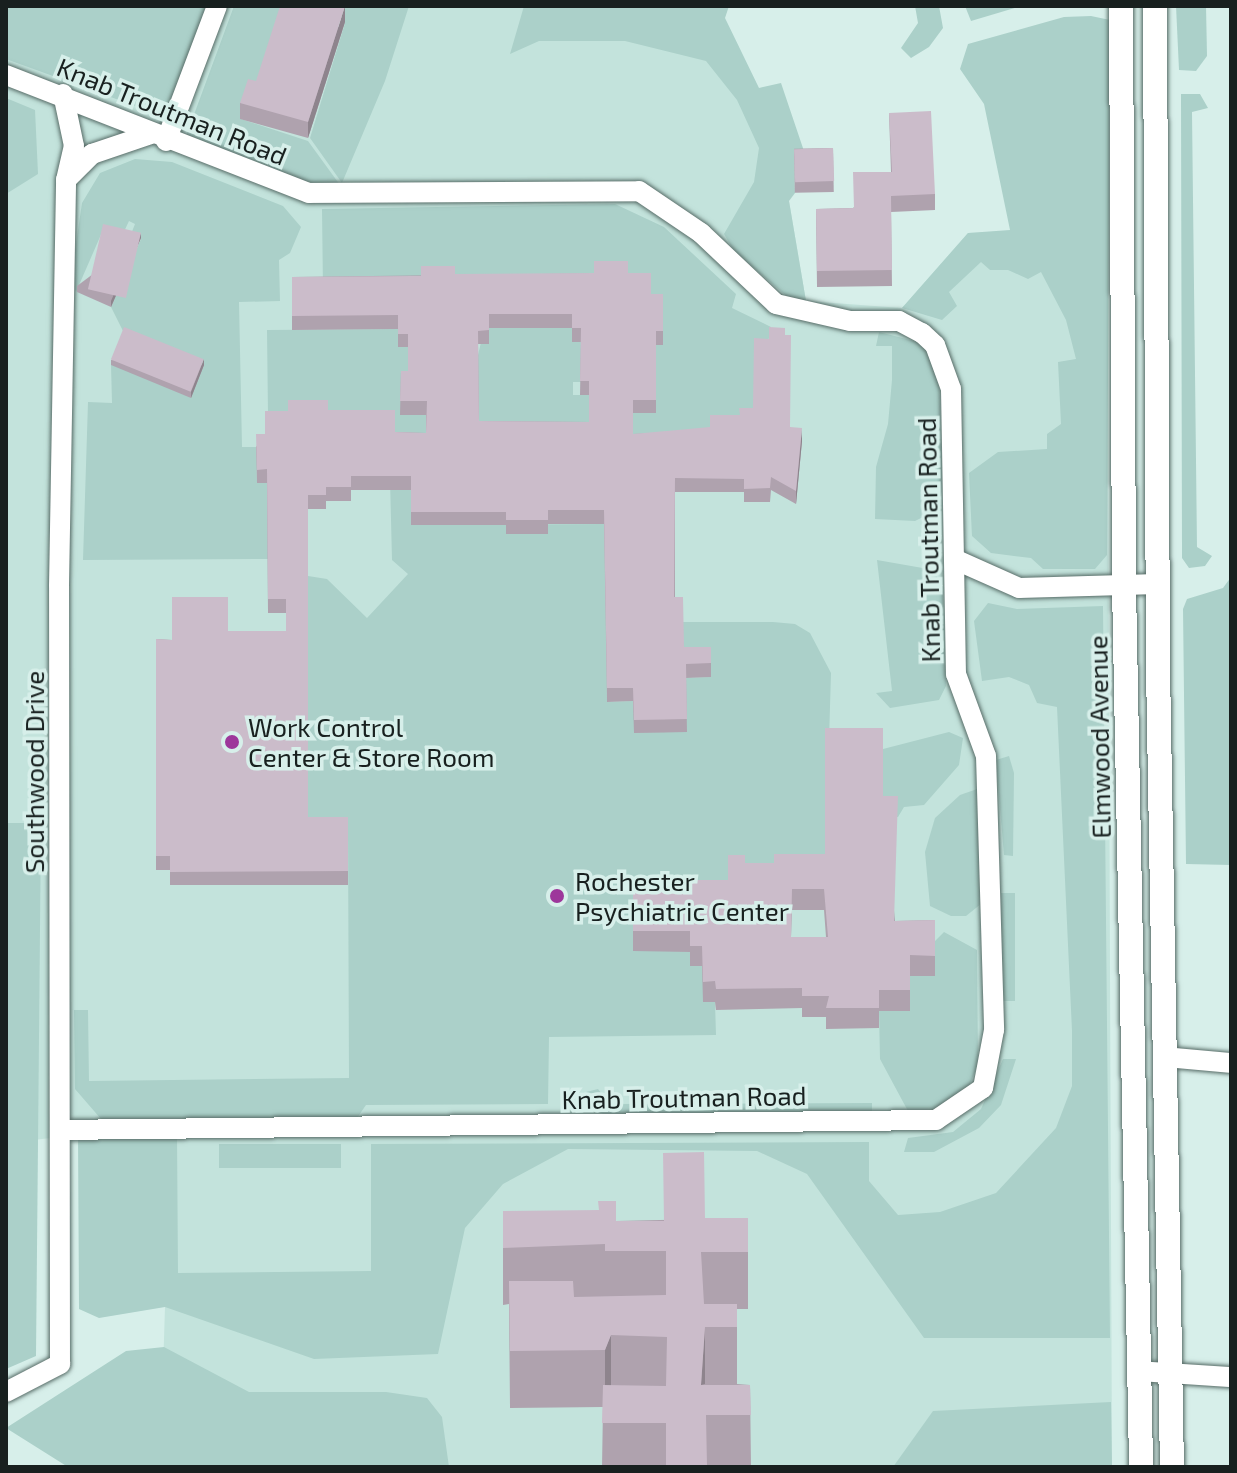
<!DOCTYPE html>
<html>
<head>
<meta charset="utf-8">
<style>
  body { margin:0 }
  #map { position:relative; width:1237px; height:1473px; overflow:hidden; background:#d7efea; font-family:"Exo 2",sans-serif }
  div>[style] { position:absolute }
  .built>* { inset:0; background:#c3e3dc }
  .green>* { inset:0; background:#abd0c9; transform-origin:0 0 }
  .roads { filter:drop-shadow(0 0 2px #576c67) drop-shadow(0 0 2px #576c67) }
  .minor>* { height:20px; margin:-10px; padding:0 10px; transform-origin:10px; border-radius:10px; background:#fff }
  .major>* { height:24px; margin:-12px; padding:0 12px; transform-origin:12px; border-radius:12px; background:#fff }
  .wall>* { inset:0; background:#afa2ae; transform-origin:0 0 }
  .shaded-wall>* { inset:0; background:#8e848d }
  .building>* { inset:0; background:#cbbcca; transform-origin:0 0 }
  .dots>* { width:22px; height:22px; translate:-50% -50%; box-sizing:border-box; border:4px solid #d7efea; border-radius:50% }
  span { translate:-50% -50%; white-space:nowrap; text-align:center; line-height:1.15; -webkit-text-stroke:7px #d7efea; paint-order:stroke }
  .street-label { font-size:26px; color:#18201f }
  .poi-label { font-size:26px; color:#18201f }
  .left { translate:0 -50%; text-align:left }
  .frame { position:absolute; inset:0; border:8px solid #18201f; pointer-events:none }
</style>
</head>
<body>
<div id="map">
  <div class="built">
    <div style="clip-path:polygon(6px 6px,702px 6px,789px 201px,806px 301px,902px 308px,968px 233px,1107px 230px,1112px 1467px,160px 1467px,165px 1307px,78px 1135px,6px 1143px)"></div>
  </div>
  <div class="green">
    <div style="clip-path:polygon(6px 6px,214px 6px,174px 120px,6px 59px)"></div>
    <div style="clip-path:polygon(234px 6px,285px 6px,256px 98px,241px 119px,308px 141px,340px 185px,301px 182px,185px 139px)"></div>
    <div style="clip-path:polygon(335px 6px,409px 6px,385px 81px,342px 183px,310px 138px,345px 23px)"></div>
    <div style="clip-path:polygon(524px 6px,729px 6px,725px 18px,759px 88px,781px 83px,807px 160px,794px 160px,795px 193px,789px 201px,806px 301px,789px 298px,734px 251px,724px 234px,754px 182px,759px 148px,737px 100px,706px 61px,625px 41px,539px 41px,510px 54px)"></div>
    <div style="clip-path:polygon(915px 6px,939px 6px,943px 28px,929px 47px,911px 58px,901px 48px,918px 23px)"></div>
    <div style="clip-path:polygon(965px 6px,1021px 6px,971px 21px)"></div>
    <div style="clip-path:polygon(1176px 6px,1206px 6px,1207px 56px,1196px 71px,1179px 70px)"></div>
    <div style="clip-path:polygon(1091px 16px,1110px 20px,1107px 555px,1095px 569px,1043px 569px,1031px 558px,991px 553px,972px 536px,969px 473px,998px 452px,1047px 449px,1047px 434px,1061px 424px,1058px 362px,1076px 359px,1066px 320px,1041px 272px,1028px 279px,1008px 270px,990px 270px,981px 262px,949px 292px,957px 306px,942px 320px,902px 308px,968px 233px,1010px 230px,984px 104px,960px 69px,968px 44px,1064px 17px)"></div>
    <div style="clip-path:polygon(1181px 94px,1200px 94px,1208px 108px,1192px 112px,1197px 547px,1212px 556px,1205px 566px,1189px 568px,1182px 558px)"></div>
    <div style="clip-path:polygon(6px 98px,35px 110px,38px 174px,6px 194px)"></div>
    <div style="clip-path:polygon(135px 159px,172px 162px,283px 206px,301px 227px,290px 253px,279px 260px,280px 301px,239px 302px,242px 447px,256px 447px,257px 483px,267px 483px,270px 559px,83px 560px,88px 402px,112px 403px,111px 365px,124px 333px,111px 307px,141px 239px,131px 234px,135px 224px,129px 221px,121px 238px,103px 230px,76px 292px,71px 278px,82px 203px,100px 173px)"></div>
    <div style="clip-path:polygon(615px 204px,664px 227px,736px 294px,732px 308px,771px 327px,753px 421px,632px 455px,633px 413px,656px 345px,662px 345px,663px 308px,323px 290px,322px 209px)"></div>
    <div style="clip-path:polygon(488px 313px,572px 328px,572px 342px,581px 342px,581px 382px,573px 382px,573px 395px,589px 395px,596px 436px,459px 435px)"></div>
    <div style="clip-path:polygon(398px 329px,398px 347px,408px 347px,408px 385px,427px 415px,434px 446px,268px 415px,267px 330px)"></div>
    <div style="clip-path:polygon(879px 332px,922px 343px,939px 379px,943px 489px,935px 511px,915px 521px,875px 519px,876px 467px,888px 424px,892px 380px,892px 346px,876px 346px)"></div>
    <div style="clip-path:polygon(390px 479px,411px 479px,411px 525px,604px 524px,607px 702px,633px 701px,686px 678px,711px 677px,684px 661px,674px 622px,773px 622px,795px 624px,810px 633px,831px 673px,825px 875px,728px 876px,736px 967px,703px 1002px,715px 1002px,716px 1035px,549px 1037px,548px 1104px,366px 1105px,357px 1118px,101px 1119px,75px 1089px,74px 1010px,88px 1010px,89px 1081px,349px 1078px,348px 832px,308px 831px,308px 576px,327px 579px,367px 618px,408px 574px,392px 560px)"></div>
    <div style="clip-path:polygon(877px 560px,934px 570px,943px 592px,946px 686px,939px 700px,890px 708px,876px 693px,892px 691px)"></div>
    <div style="clip-path:polygon(1231px 577px,1231px 865px,1186px 864px,1183px 609px,1187px 599px,1223px 588px)"></div>
    <div style="clip-path:polygon(988px 603px,1017px 609px,1103px 606px,1110px 1338px,924px 1338px,807px 1174px,757px 1151px,568px 1149px,503px 1184px,465px 1228px,438px 1354px,314px 1359px,165px 1307px,99px 1318px,79px 1309px,78px 1135px,177px 1134px,178px 1273px,371px 1271px,371px 1144px,869px 1142px,869px 1181px,898px 1215px,940px 1212px,996px 1193px,1056px 1128px,1072px 1086px,1072px 1031px,1057px 707px,1037px 703px,1029px 685px,1009px 677px,982px 681px,974px 621px)"></div>
    <div style="clip-path:polygon(949px 732px,963px 738px,959px 765px,924px 805px,904px 807px,898px 817px,883px 817px,883px 749px)"></div>
    <div style="clip-path:polygon(1009px 756px,1014px 773px,1013px 856px,1004px 855px,996px 760px)"></div>
    <div style="clip-path:polygon(980px 788px,981px 904px,966px 916px,951px 916px,930px 906px,925px 852px,935px 818px,960px 795px)"></div>
    <div style="clip-path:polygon(6px 823px,41px 823px,36px 1356px,6px 1369px)"></div>
    <div style="left:1001px;top:893px;width:14px;height:108px"></div>
    <div style="clip-path:polygon(944px 932px,977px 950px,978px 1065px,968px 1088px,940px 1109px,909px 1113px,880px 1059px,879px 1011px,910px 1011px,910px 976px,935px 976px,935px 941px)"></div>
    <div style="clip-path:polygon(1003px 1059px,1016px 1059px,1001px 1105px,979px 1128px,934px 1152px,904px 1152px,908px 1138px,953px 1132px,981px 1109px)"></div>
    <div style="clip-path:polygon(598px 1089px,610px 1104px,872px 1103px,872px 1112px,603px 1114px,588px 1104px,586px 1092px)"></div>
    <div style="left:341px;top:1144px;width:24px;height:122px;rotate:90deg"></div>
    <div style="clip-path:polygon(164px 1347px,249px 1392px,386px 1392px,427px 1398px,442px 1417px,449px 1467px,68px 1467px,6px 1428px,126px 1351px)"></div>
    <div style="clip-path:polygon(1111px 1402px,1112px 1467px,893px 1467px,933px 1411px)"></div>
  </div>
  <div class="roads">
    <div class="minor">
      <div style="left:6px;top:75px;width:325px;rotate:21.3deg"></div>
      <div style="left:309px;top:193px;width:330px;rotate:-0.3deg"></div>
      <div style="left:639px;top:191px;width:75px;rotate:34.1deg"></div>
      <div style="left:701px;top:233px;width:103px;rotate:43.4deg"></div>
      <div style="left:776px;top:304px;width:76px;rotate:12.9deg"></div>
      <div style="left:850px;top:321px;width:49px"></div>
      <div style="left:899px;top:321px;width:26px;rotate:28deg"></div>
      <div style="left:922px;top:333px;width:18px;rotate:43deg"></div>
      <div style="left:935px;top:345px;width:47px;rotate:70deg"></div>
      <div style="left:951px;top:389px;width:285px;rotate:89deg"></div>
      <div style="left:956px;top:674px;width:87px;rotate:69.9deg"></div>
      <div style="left:986px;top:756px;width:274px;rotate:88.3deg"></div>
      <div style="left:994px;top:1030px;width:59px;rotate:100.7deg"></div>
      <div style="left:983px;top:1088px;width:57px;rotate:145.8deg"></div>
      <div style="left:936px;top:1120px;width:875px;rotate:179.35deg"></div>
      <div style="left:166px;top:141px;width:144px;rotate:-69.3deg"></div>
      <div style="left:66px;top:180px;width:37px;rotate:-45deg"></div>
      <div style="left:92px;top:154px;width:62px;rotate:-18.7deg"></div>
      <div style="left:954px;top:559px;width:71px;rotate:24deg"></div>
      <div style="left:1019px;top:588px;width:139px;rotate:-1.6deg"></div>
      <div style="left:1165px;top:1057px;width:66px;rotate:5.2deg"></div>
      <div style="left:1138px;top:1371px;width:93px;rotate:3.7deg"></div>
      <div style="left:6px;top:1392px;width:61px;rotate:-27.4deg"></div>
      <div style="left:60px;top:1364px;width:778px;rotate:-90.07deg"></div>
      <div style="left:59px;top:586px;width:406px;rotate:-89deg"></div>
      <div style="left:66px;top:180px;width:35px;rotate:-77deg"></div>
      <div style="left:74px;top:146px;width:53px;rotate:-101.9deg"></div>
    </div>
    <div class="major">
      <div style="left:1121px;top:6px;width:580px;rotate:89.7deg"></div>
      <div style="left:1124px;top:586px;width:881px;rotate:88.89deg"></div>
      <div style="left:1155px;top:6px;width:661px;rotate:89.74deg"></div>
      <div style="left:1158px;top:667px;width:800px;rotate:89deg"></div>
    </div>
  </div>
  <div class="wall">
    <div style="clip-path:polygon(345px 22px,308px 138px,240px 119px,240px 103px)"></div>
    <div style="clip-path:polygon(889px 113px,935px 194px,935px 210px,891px 212px,892px 286px,817px 287px,816px 209px,853px 208px,891px 172px)"></div>
    <div style="left:833px;top:148px;width:44px;height:39px;rotate:89deg"></div>
    <div style="clip-path:polygon(141px 238px,111px 307px,77px 292px,77px 286px)"></div>
    <div style="clip-path:polygon(evenodd,628px 273px,651px 294px,663px 294px,663px 345px,656px 345px,656px 413px,633px 413px,633px 434px,790px 427px,802px 441px,796px 504px,771px 490px,770px 502px,744px 502px,744px 492px,675px 492px,675px 597px,684px 647px,711px 647px,711px 677px,686px 678px,687px 732px,634px 733px,633px 701px,607px 702px,604px 524px,548px 524px,548px 534px,506px 534px,506px 525px,411px 525px,411px 490px,351px 490px,351px 501px,326px 501px,326px 509px,308px 509px,308px 817px,348px 817px,348px 885px,170px 885px,170px 870px,156px 870px,156px 639px,172px 640px,228px 631px,286px 631px,286px 613px,268px 613px,267px 483px,257px 483px,256px 447px,265px 434px,328px 410px,395px 432px,426px 433px,426px 415px,400px 415px,401px 371px,408px 371px,408px 347px,398px 347px,398px 329px,292px 330px,292px 277px,628px 273px,489px 328px,572px 328px,572px 342px,581px 342px,580px 395px,589px 395px,589px 422px,479px 421px,478px 344px,489px 344px,489px 328px)"></div>
    <div style="clip-path:polygon(111px 360px,204px 365px,191px 398px,111px 365px)"></div>
    <div style="left:6px;top:481px;width:2px;height:135px"></div>
    <div style="clip-path:polygon(evenodd,883px 796px,895px 921px,935px 920px,935px 976px,910px 976px,910px 1011px,879px 1011px,879px 1028px,826px 1029px,826px 1017px,802px 1017px,802px 1008px,716px 1010px,715px 1002px,703px 1002px,702px 966px,690px 966px,690px 952px,633px 951px,633px 880px,728px 880px,745px 863px,774px 863px,825px 854px,883px 796px,792px 910px,824px 910px,826px 937px,791px 937px,792px 910px)"></div>
    <div style="clip-path:polygon(503px 1211px,616px 1221px,748px 1218px,748px 1309px,737px 1309px,737px 1384px,750px 1385px,751px 1467px,602px 1467px,603px 1407px,510px 1408px,509px 1304px,503px 1305px)"></div>
  </div>
  <div class="shaded-wall">
    <div style="clip-path:polygon(345px 6px,345px 22px,308px 138px,308px 122px)"></div>
    <div style="clip-path:polygon(141px 233px,141px 238px,111px 307px,111px 301px)"></div>
    <div style="clip-path:polygon(204px 359px,204px 365px,191px 398px,191px 392px)"></div>
    <div style="clip-path:polygon(802px 428px,802px 441px,796px 504px,796px 491px)"></div>
    <div style="clip-path:polygon(705px 1327px,705px 1384px,701px 1385px)"></div>
    <div style="clip-path:polygon(611px 1335px,611px 1392px,605px 1407px,605px 1350px)"></div>
  </div>
  <div class="building">
    <div style="clip-path:polygon(280px 6px,345px 6px,308px 122px,240px 103px,248px 79px,256px 81px)"></div>
    <div style="clip-path:polygon(931px 111px,935px 194px,891px 196px,892px 270px,817px 271px,816px 209px,854px 208px,853px 172px,892px 172px,889px 113px)"></div>
    <div style="left:833px;top:148px;width:33px;height:39px;rotate:88deg"></div>
    <div style="left:103px;top:224px;width:39px;height:67px;rotate:13deg"></div>
    <div style="clip-path:polygon(evenodd,594px 261px,628px 261px,628px 273px,651px 273px,651px 294px,663px 294px,663px 331px,656px 331px,656px 400px,633px 400px,633px 434px,710px 427px,710px 415px,740px 415px,739px 408px,753px 408px,754px 338px,769px 339px,769px 327px,785px 328px,785px 335px,791px 335px,790px 427px,802px 428px,796px 491px,771px 477px,770px 488px,744px 489px,744px 479px,675px 478px,674px 597px,683px 597px,684px 647px,711px 647px,711px 663px,686px 664px,687px 719px,634px 720px,633px 688px,607px 688px,604px 510px,548px 510px,548px 520px,506px 520px,506px 512px,411px 512px,411px 476px,351px 476px,351px 487px,326px 487px,326px 495px,308px 495px,308px 817px,348px 817px,348px 871px,170px 872px,170px 856px,156px 856px,156px 639px,172px 640px,172px 597px,228px 597px,228px 631px,286px 631px,286px 599px,268px 599px,267px 469px,257px 470px,256px 434px,265px 434px,265px 411px,288px 411px,288px 400px,328px 400px,328px 410px,395px 410px,395px 432px,426px 433px,427px 401px,400px 401px,401px 371px,408px 371px,408px 334px,398px 334px,398px 315px,292px 316px,292px 277px,421px 276px,421px 266px,455px 266px,455px 274px,594px 273px,594px 261px,489px 314px,572px 314px,572px 328px,581px 328px,580px 381px,589px 381px,589px 422px,479px 421px,478px 331px,489px 330px,489px 314px)"></div>
    <div style="left:124px;top:327px;width:86px;height:35px;rotate:22deg"></div>
    <div style="left:6px;top:481px;width:2px;height:109px"></div>
    <div style="clip-path:polygon(evenodd,825px 728px,883px 728px,883px 796px,898px 796px,894px 921px,935px 920px,935px 956px,910px 955px,910px 990px,879px 990px,879px 1008px,826px 1008px,829px 996px,802px 996px,802px 988px,716px 989px,715px 981px,703px 982px,702px 946px,690px 946px,690px 931px,633px 931px,633px 880px,728px 880px,728px 855px,745px 855px,745px 863px,774px 863px,774px 854px,825px 854px,825px 728px,792px 889px,824px 889px,828px 937px,791px 937px,792px 889px)"></div>
    <div style="clip-path:polygon(704px 1152px,705px 1218px,748px 1218px,748px 1252px,701px 1252px,704px 1304px,737px 1304px,737px 1327px,705px 1327px,701px 1385px,750px 1385px,751px 1415px,706px 1415px,707px 1467px,666px 1467px,666px 1423px,602px 1423px,603px 1385px,666px 1386px,667px 1337px,611px 1335px,605px 1350px,510px 1351px,509px 1281px,573px 1281px,574px 1297px,666px 1295px,666px 1251px,605px 1251px,605px 1244px,503px 1248px,503px 1211px,599px 1210px,598px 1201px,616px 1201px,616px 1221px,664px 1221px,663px 1153px)"></div>
  </div>
  <div class="dots">
    <div style="left:232px;top:742px;background:#9d379b"></div>
    <div style="left:557px;top:896px;background:#9d379b"></div>
  </div>
  <div class="street-label">
    <span style="left:172px;top:111px;rotate:22deg">Knab Troutman Road</span>
    <span style="left:928px;top:540px;rotate:-91deg">Knab Troutman Road</span>
    <span style="left:1099px;top:737px;rotate:-91deg">Elmwood Avenue</span>
    <span style="left:34px;top:772px;rotate:-90deg">Southwood Drive</span>
    <span style="left:684px;top:1097px;rotate:-1deg">Knab Troutman Road</span>
  </div>
  <div class="poi-label">
    <span class="left" style="left:248px;top:742px">Work Control<br>Center &amp; Store Room</span>
    <span class="left" style="left:575px;top:896px">Rochester<br>Psychiatric Center</span>
  </div>
  <div class="frame"></div>
</div>
</body>
</html>
